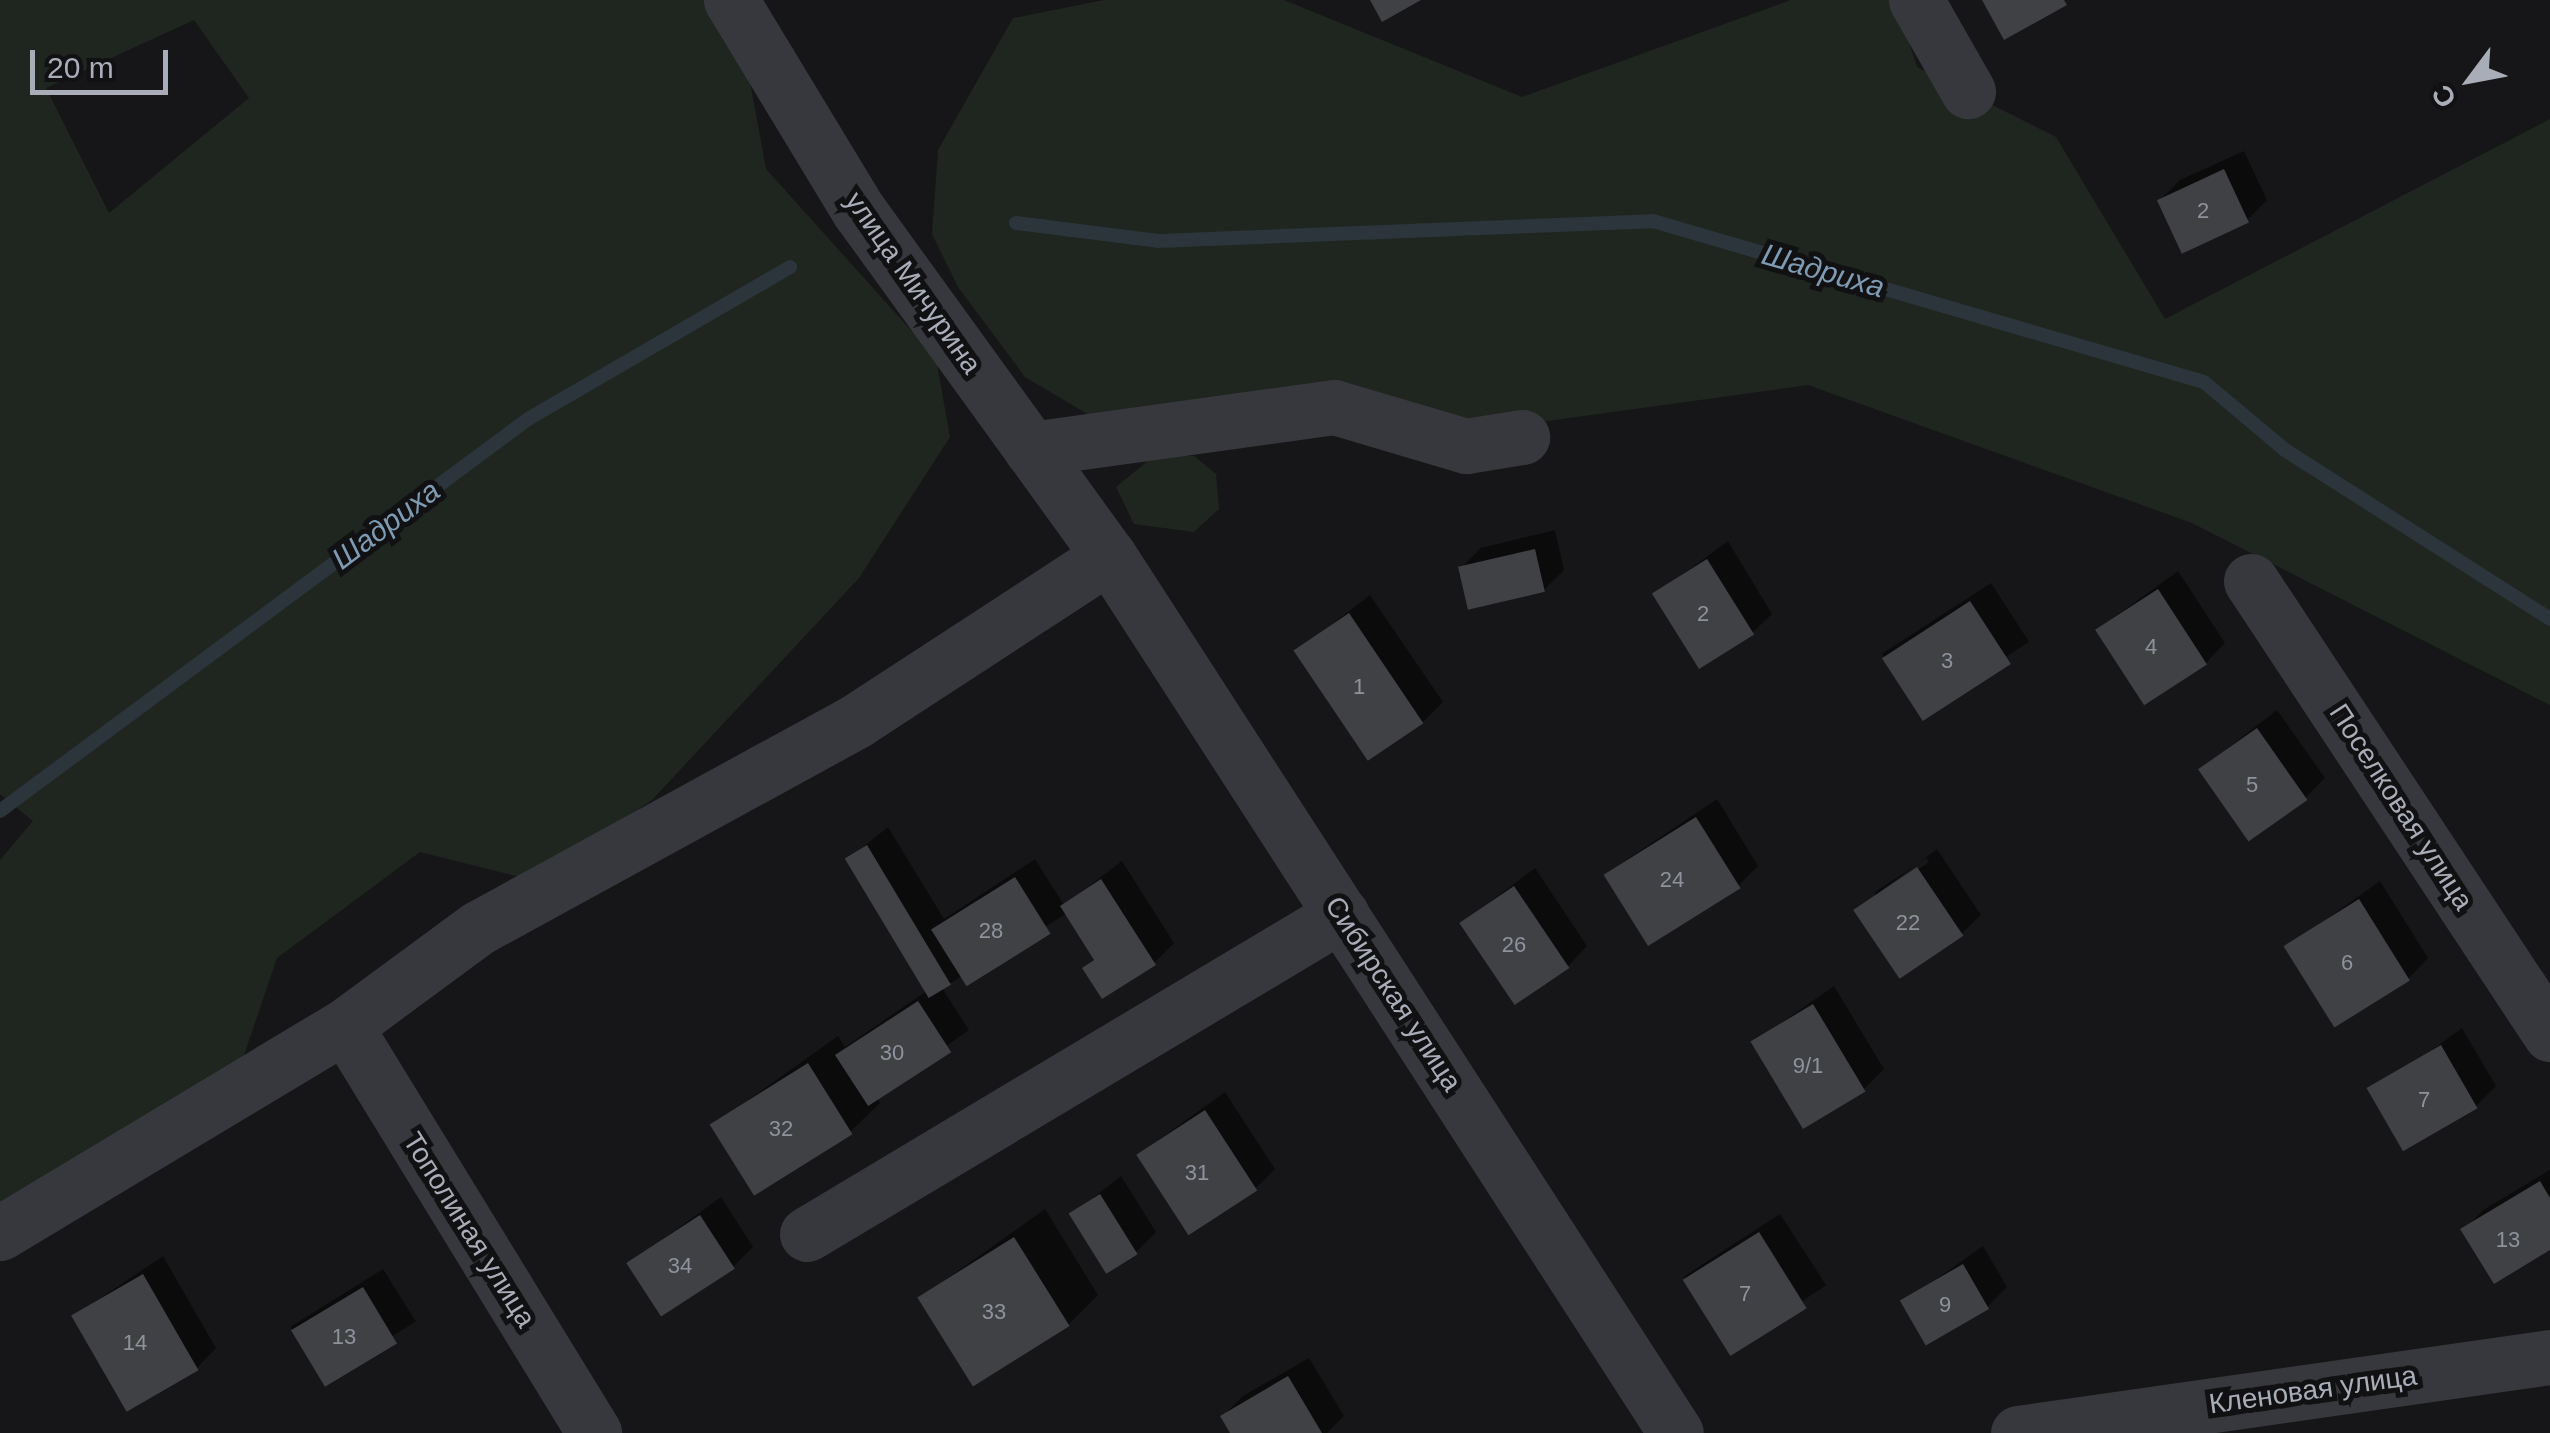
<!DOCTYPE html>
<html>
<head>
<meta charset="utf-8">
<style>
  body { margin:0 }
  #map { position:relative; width:2550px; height:1433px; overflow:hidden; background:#161618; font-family:Arial,sans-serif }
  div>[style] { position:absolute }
  .green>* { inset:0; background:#1e261f }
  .shadow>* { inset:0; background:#0007; transform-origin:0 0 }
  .stream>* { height:14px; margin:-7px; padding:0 7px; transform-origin:7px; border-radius:7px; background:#2c353c }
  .building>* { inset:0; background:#404145; transform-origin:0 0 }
  .minor>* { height:55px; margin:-27.5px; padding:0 27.5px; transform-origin:27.5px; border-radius:27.5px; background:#37383d }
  span { translate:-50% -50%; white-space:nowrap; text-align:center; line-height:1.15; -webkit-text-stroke:10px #111113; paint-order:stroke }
  .number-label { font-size:22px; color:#8e929b }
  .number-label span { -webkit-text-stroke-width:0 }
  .street-label { font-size:28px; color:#a8adb8 }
  .water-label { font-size:30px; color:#7f9bb3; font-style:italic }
  .north { position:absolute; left:2420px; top:30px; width:100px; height:100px; -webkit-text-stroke:8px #111113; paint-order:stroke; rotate:238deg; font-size:28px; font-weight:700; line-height:40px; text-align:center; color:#a8adb8 }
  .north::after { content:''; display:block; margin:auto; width:35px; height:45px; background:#a8adb8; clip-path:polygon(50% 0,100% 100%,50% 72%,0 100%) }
  .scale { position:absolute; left:30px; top:50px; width:138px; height:45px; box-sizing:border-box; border:5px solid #a8adb8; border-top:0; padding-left:12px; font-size:30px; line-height:35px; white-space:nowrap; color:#a8adb8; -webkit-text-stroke:8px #111113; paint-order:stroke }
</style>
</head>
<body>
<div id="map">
  <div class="green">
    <div style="clip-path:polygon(evenodd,0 0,735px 0,766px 169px,936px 358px,950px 437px,859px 578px,652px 800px,532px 880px,420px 852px,277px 958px,241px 1064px,0 1202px,0 860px,33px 821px,0 794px,0 0,194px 20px,249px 98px,109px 213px,46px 88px,194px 20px)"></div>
    <div style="clip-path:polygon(1104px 0,1284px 0,1522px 97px,1791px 0,1895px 0,1917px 67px,2056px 137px,2165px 319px,2550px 119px,2550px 705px,2192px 523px,1808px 385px,1469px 432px,1089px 415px,1025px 377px,958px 287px,932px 234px,938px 150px,1013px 18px)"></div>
    <div style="clip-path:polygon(1155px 455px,1194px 456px,1216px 474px,1219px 509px,1194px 532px,1134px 524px,1116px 487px)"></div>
  </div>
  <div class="shadow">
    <div style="clip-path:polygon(2244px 151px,2267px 200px,2247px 220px,2160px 200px,2180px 180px)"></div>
    <div style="clip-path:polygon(1555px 530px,1564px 570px,1544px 590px,1461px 568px,1481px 548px)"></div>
    <div style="clip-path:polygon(1728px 541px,1772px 614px,1752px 633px,1656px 594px)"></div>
    <div style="clip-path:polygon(2178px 571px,2225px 643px,2206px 663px,2098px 629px)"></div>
    <div style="left:1991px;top:583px;width:70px;height:130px;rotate:57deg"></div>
    <div style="clip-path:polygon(1370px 595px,1443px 702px,1423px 722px,1297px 651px)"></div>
    <div style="clip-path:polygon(2277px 710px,2325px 778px,2305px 798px,2201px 769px)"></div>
    <div style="clip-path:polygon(1717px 799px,1758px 866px,1738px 886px,1607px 873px)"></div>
    <div style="clip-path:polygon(888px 827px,944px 919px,1035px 859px,1064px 905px,1122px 861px,1174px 943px,1154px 963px,1085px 968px,1096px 957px,1068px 913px,942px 988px,969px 1030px,876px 1096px,880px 1103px,850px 1132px,713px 1125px,838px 1036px,845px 1047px,928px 990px,848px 859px)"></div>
    <div style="clip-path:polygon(evenodd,1937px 849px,1981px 915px,1961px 934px,1856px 910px,1937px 849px,1926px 858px,1929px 862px,1875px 898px,1875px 892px,1926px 858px)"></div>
    <div style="clip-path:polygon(1535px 868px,1587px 946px,1568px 966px,1462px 923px)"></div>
    <div style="clip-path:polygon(2380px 881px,2428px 958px,2409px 978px,2287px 947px)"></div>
    <div style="clip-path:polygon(1834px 986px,1884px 1069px,1864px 1089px,1754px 1042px)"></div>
    <div style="clip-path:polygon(2462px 1028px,2496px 1086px,2476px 1106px,2373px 1093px)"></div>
    <div style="clip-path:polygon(1225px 1092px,1275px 1169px,1255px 1189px,1139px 1154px)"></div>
    <div style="clip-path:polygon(2550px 1170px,2550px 1248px,2464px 1230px,2483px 1210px)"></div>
    <div style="clip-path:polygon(1121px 1176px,1156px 1232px,1136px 1252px,1072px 1214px)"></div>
    <div style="clip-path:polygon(721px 1197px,753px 1247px,733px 1267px,629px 1264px)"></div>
    <div style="clip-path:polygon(1045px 1209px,1098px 1295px,1069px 1324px,920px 1298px)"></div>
    <div style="left:1780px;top:1214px;width:85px;height:115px;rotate:57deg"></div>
    <div style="clip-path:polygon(1983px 1246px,2007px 1287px,1987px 1307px,1904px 1302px)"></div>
    <div style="clip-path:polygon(163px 1256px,216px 1348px,197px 1368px,74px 1316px)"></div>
    <div style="left:383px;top:1269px;width:62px;height:109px;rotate:58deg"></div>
    <div style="clip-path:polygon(1309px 1358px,1344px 1416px,1327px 1433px,1233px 1433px,1223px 1416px,1243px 1396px)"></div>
  </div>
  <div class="stream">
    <div style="left:1016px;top:223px;width:143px;rotate:7.2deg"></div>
    <div style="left:1158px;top:241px;width:495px;rotate:-2.3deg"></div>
    <div style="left:1653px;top:221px;width:574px;rotate:16.29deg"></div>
    <div style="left:2204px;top:382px;width:106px;rotate:40deg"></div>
    <div style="left:2285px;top:450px;width:314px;rotate:32.5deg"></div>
    <div style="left:0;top:811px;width:658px;rotate:-36.59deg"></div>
    <div style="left:528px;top:419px;width:303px;rotate:-30.1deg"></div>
  </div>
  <div class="building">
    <div style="clip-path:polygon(1370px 0,1421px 0,1382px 22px)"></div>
    <div style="clip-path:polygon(1982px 0,2064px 0,2067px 5px,2004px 40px)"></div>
    <div style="left:2224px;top:169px;width:59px;height:74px;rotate:65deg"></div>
    <div style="left:1535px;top:549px;width:44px;height:79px;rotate:77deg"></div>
    <div style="left:1707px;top:559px;width:89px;height:65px;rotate:58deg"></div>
    <div style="left:2158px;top:589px;width:90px;height:75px;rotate:57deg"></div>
    <div style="left:1970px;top:601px;width:75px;height:105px;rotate:57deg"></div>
    <div style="left:1349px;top:613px;width:133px;height:67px;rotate:56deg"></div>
    <div style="left:2257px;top:728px;width:88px;height:72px;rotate:55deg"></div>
    <div style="left:1696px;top:817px;width:84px;height:109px;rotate:58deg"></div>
    <div style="left:867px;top:845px;width:163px;height:26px;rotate:59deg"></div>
    <div style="left:1917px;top:867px;width:83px;height:77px;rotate:56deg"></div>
    <div style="left:1015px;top:877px;width:67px;height:99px;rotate:58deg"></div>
    <div style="clip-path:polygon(1101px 879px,1156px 965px,1102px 999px,1082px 968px,1094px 960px,1060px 906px)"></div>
    <div style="left:1514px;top:886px;width:99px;height:66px;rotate:56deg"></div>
    <div style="left:2359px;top:899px;width:96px;height:89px;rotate:58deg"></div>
    <div style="left:918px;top:1001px;width:61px;height:99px;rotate:57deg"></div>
    <div style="left:1813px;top:1004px;width:102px;height:73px;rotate:59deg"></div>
    <div style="left:2441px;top:1045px;width:73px;height:86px;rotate:60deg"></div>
    <div style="left:808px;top:1063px;width:84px;height:116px;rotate:58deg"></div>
    <div style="left:1205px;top:1110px;width:96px;height:82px;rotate:57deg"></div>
    <div style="clip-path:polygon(2540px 1181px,2550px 1198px,2550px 1250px,2494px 1284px,2460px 1229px)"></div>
    <div style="left:1100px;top:1194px;width:71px;height:37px;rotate:58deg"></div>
    <div style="left:700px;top:1215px;width:64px;height:88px;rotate:57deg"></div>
    <div style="left:1759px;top:1232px;width:90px;height:90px;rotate:58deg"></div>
    <div style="left:1014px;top:1237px;width:105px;height:114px;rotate:58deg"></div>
    <div style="left:1963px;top:1264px;width:52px;height:73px;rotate:60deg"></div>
    <div style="left:143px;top:1274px;width:111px;height:83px;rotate:60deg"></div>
    <div style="left:363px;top:1287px;width:66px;height:84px;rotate:59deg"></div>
    <div style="clip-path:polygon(1288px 1376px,1322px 1433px,1230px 1433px,1220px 1416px)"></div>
  </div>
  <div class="minor">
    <div style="left:731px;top:0;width:247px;rotate:58.8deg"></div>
    <div style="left:859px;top:211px;width:426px;rotate:54.1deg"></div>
    <div style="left:1109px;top:556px;width:1044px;rotate:57.12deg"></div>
    <div style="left:1916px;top:0;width:105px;rotate:60.3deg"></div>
    <div style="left:1031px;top:449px;width:306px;rotate:-7.9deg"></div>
    <div style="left:1334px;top:407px;width:138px;rotate:16.5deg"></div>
    <div style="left:1466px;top:446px;width:57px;rotate:-9.1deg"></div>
    <div style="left:2251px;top:581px;width:543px;rotate:56.57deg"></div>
    <div style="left:345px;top:1026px;width:477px;rotate:58.5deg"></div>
    <div style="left:0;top:1233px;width:402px;rotate:-31deg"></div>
    <div style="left:345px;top:1026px;width:165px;rotate:-36.4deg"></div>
    <div style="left:478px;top:928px;width:431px;rotate:-28.7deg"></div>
    <div style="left:856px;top:721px;width:302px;rotate:-33.1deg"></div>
    <div style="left:807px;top:1234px;width:623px;rotate:-30.88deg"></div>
    <div style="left:2018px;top:1433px;width:537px;rotate:-8.13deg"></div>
  </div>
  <div class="number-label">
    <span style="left:2203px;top:211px">2</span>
    <span style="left:1703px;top:614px">2</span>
    <span style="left:2151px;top:647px">4</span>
    <span style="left:1947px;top:661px">3</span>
    <span style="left:1359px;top:687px">1</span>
    <span style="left:2252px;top:785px">5</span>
    <span style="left:1672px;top:880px">24</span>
    <span style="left:1908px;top:923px">22</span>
    <span style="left:991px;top:931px">28</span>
    <span style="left:1514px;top:945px">26</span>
    <span style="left:2347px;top:963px">6</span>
    <span style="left:892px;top:1053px">30</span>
    <span style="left:1808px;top:1066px">9/1</span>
    <span style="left:2424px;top:1100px">7</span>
    <span style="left:781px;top:1129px">32</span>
    <span style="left:1197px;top:1173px">31</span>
    <span style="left:2508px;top:1240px">13</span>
    <span style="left:680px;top:1266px">34</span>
    <span style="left:1745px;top:1294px">7</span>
    <span style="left:1945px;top:1305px">9</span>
    <span style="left:994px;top:1312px">33</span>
    <span style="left:344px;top:1337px">13</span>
    <span style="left:135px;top:1343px">14</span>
  </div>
  <div class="street-label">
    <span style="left:913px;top:283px;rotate:55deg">улица Мичурина</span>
    <span style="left:2401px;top:807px;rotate:57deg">Поселковая улица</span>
    <span style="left:1393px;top:994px;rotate:57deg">Сибирская улица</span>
    <span style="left:469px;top:1230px;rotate:58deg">Тополиная улица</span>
    <span style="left:2313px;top:1390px;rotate:-8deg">Кленовая улица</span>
  </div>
  <div class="water-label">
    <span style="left:1823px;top:271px;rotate:16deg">Шадриха</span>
    <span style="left:386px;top:525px;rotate:-37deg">Шадриха</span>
  </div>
  <div class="north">С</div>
  <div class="scale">20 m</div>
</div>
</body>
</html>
